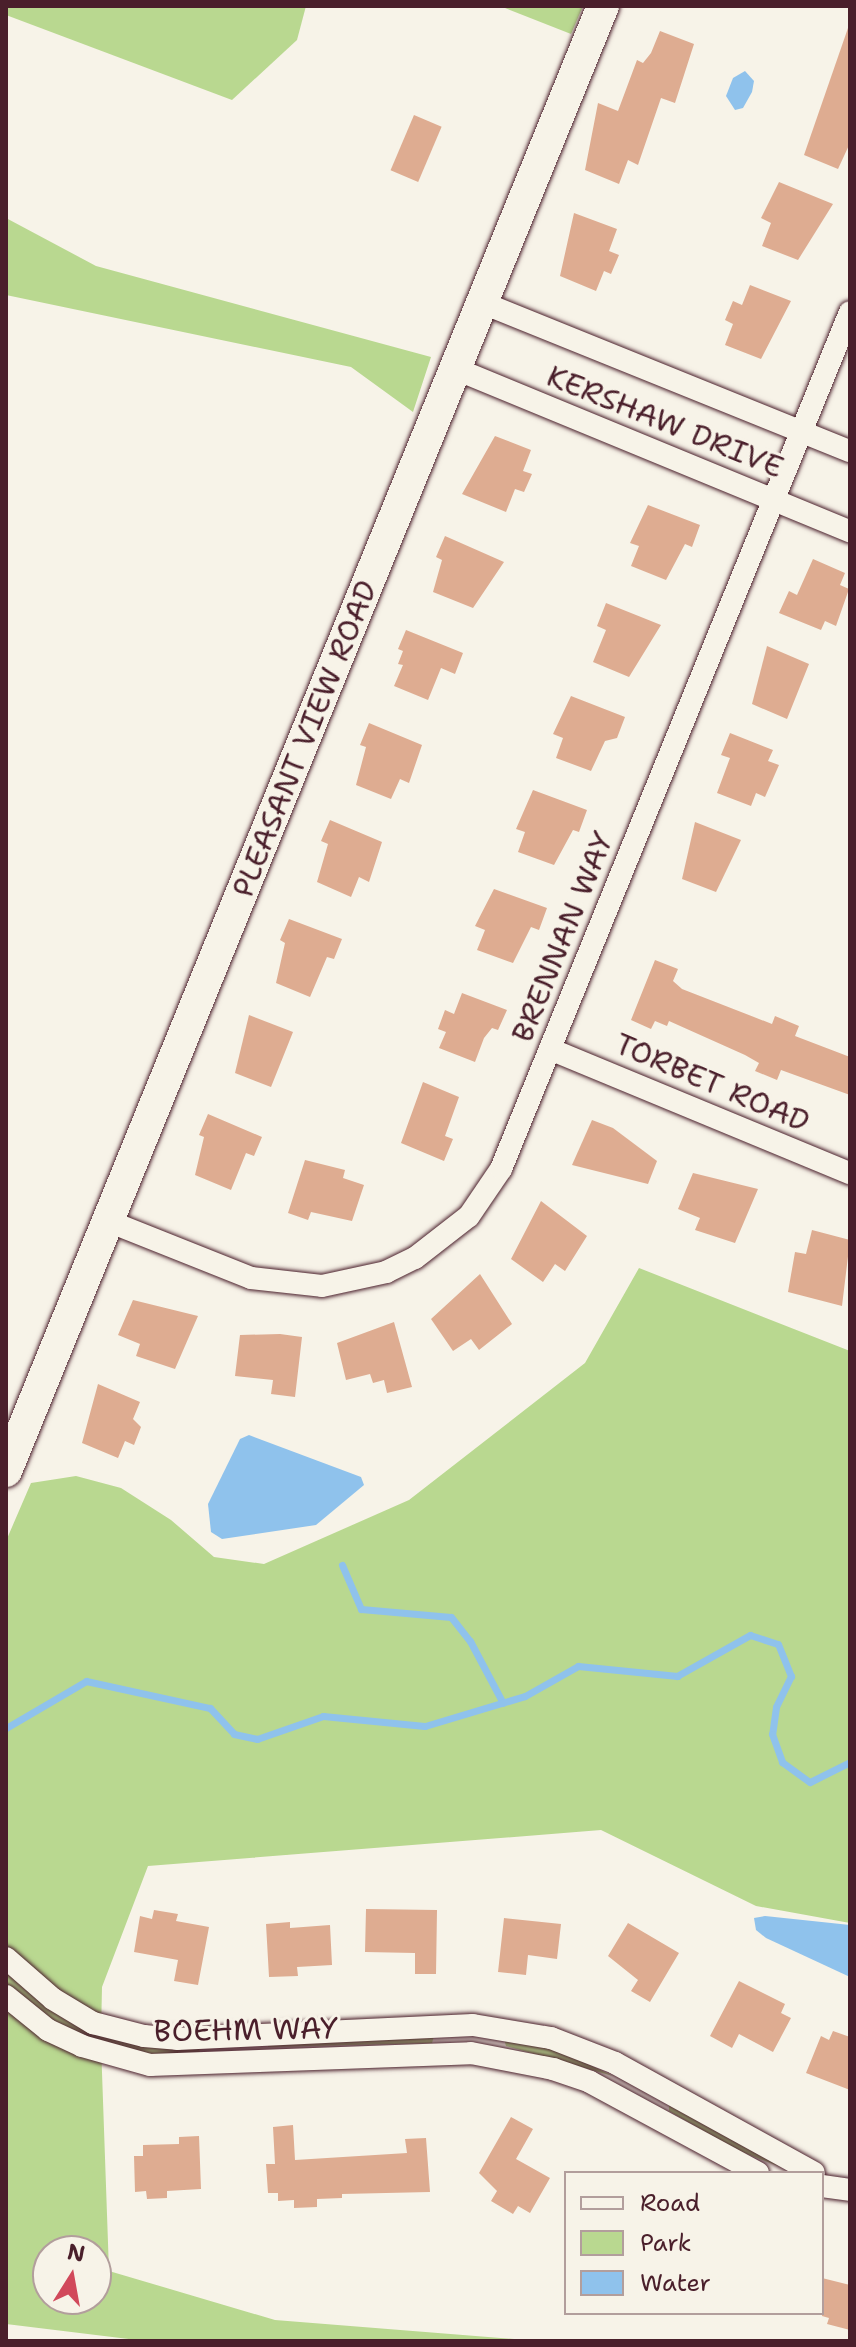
<!DOCTYPE html>
<html>
<head>
<meta charset="utf-8">
<style>
  body { margin:0 }
  #map { position:relative; width:856px; height:2347px; overflow:hidden; background:#f7f3e8; font-family:"Shantell Sans",sans-serif }
  div>[style] { position:absolute }
  .green>* { inset:0; background:#b9d890 }
  .water>* { inset:0; background:#8fc2ec }
  .stream>* { height:7px; margin:-3.5px; padding:0 3.5px; transform-origin:3.5px; border-radius:3.5px; background:#8fc2ec }
  .building>* { inset:0; background:#deac91; transform-origin:0 0 }
  .roads { filter:drop-shadow(0 0 2px #4a1f2b) drop-shadow(0 0 2px #4a1f2b) }
  .street>* { height:22px; margin:-11px; padding:0 11px; transform-origin:11px; border-radius:11px; background:#f7f3e8 }
  .secondary>* { height:32px; margin:-16px; padding:0 16px; transform-origin:16px; border-radius:16px; background:#f7f3e8 }
  span { translate:-50% -50%; white-space:nowrap; text-align:center; line-height:1.15; -webkit-text-stroke:6px #f7f3e8; paint-order:stroke }
  .street-label { font-size:30px; color:#4a1f2b }
  .frame { position:absolute; inset:0; border:8px solid #4a1f2b; pointer-events:none }
  .legend { position:absolute; left:564px; top:2171px; width:260px; height:144px; box-sizing:border-box; background:#f7f3e8; border:2px solid #b29e9c; margin:0; padding:10px 14px; list-style:none; font-size:24px; color:#4a1f2b }
  .legend li { display:flex; align-items:center; gap:16px; height:40px }
  .legend b { width:40px; border:2px solid #b29e9c }
  .north { position:absolute; left:32px; top:2235px; width:80px; height:80px; box-sizing:border-box; background:#f7f3e8; border:2px solid #b29e9c; border-radius:50%; rotate:11deg; font-size:22px; font-weight:700; line-height:32px; text-align:center; color:#4a1f2b }
  .north::after { content:''; display:block; margin:auto; width:28px; height:36px; background:#d1495b; clip-path:polygon(50% 0,100% 100%,50% 72%,0 100%) }
</style>
</head>
<body>
<div id="map">
  <div class="green">
    <div style="clip-path:polygon(6px 6px,306px 6px,297px 40px,232px 100px,6px 15px)"></div>
    <div style="clip-path:polygon(500px 6px,583px 6px,571px 34px)"></div>
    <div style="clip-path:polygon(6px 218px,96px 266px,431px 357px,413px 412px,351px 367px,6px 295px)"></div>
    <div style="clip-path:polygon(evenodd,639px 1268px,850px 1351px,850px 1923px,756px 1906px,601px 1830px,148px 1866px,102px 1987px,101px 2034px,199px 2048px,200px 2053px,149px 2054px,101px 2044px,109px 2271px,275px 2320px,539px 2341px,145px 2341px,6px 2324px,6px 1541px,31px 1483px,76px 1476px,121px 1488px,171px 1520px,214px 1557px,264px 1564px,409px 1500px,585px 1363px,639px 1268px,48px 2251px,96px 2251px,96px 2299px,48px 2299px,48px 2251px)"></div>
    <div style="clip-path:polygon(434px 2036px,432px 2043px,268px 2047px,268px 2044px)"></div>
    <div style="clip-path:polygon(504px 2039px,552px 2047px,613px 2076px,506px 2046px)"></div>
    <div style="clip-path:polygon(669px 2103px,791px 2171px,737px 2150px,669px 2111px)"></div>
  </div>
  <div class="water">
    <div style="clip-path:polygon(745px 71px,754px 81px,752px 92px,743px 108px,735px 110px,726px 96px,733px 78px)"></div>
    <div style="clip-path:polygon(249px 1435px,361px 1477px,364px 1485px,316px 1525px,222px 1539px,211px 1532px,208px 1504px,240px 1439px)"></div>
    <div style="clip-path:polygon(765px 1916px,850px 1925px,850px 1977px,766px 1938px,756px 1930px,754px 1918px)"></div>
  </div>
  <div class="stream">
    <div style="left:342px;top:1565px;width:48px;rotate:66.6deg"></div>
    <div style="left:361px;top:1609px;width:90px;rotate:5.1deg"></div>
    <div style="left:451px;top:1617px;width:31px;rotate:52deg"></div>
    <div style="left:470px;top:1641px;width:70px;rotate:62deg"></div>
    <div style="left:6px;top:1728px;width:93px;rotate:-30.4deg"></div>
    <div style="left:86px;top:1681px;width:127px;rotate:12.3deg"></div>
    <div style="left:210px;top:1708px;width:35px;rotate:47deg"></div>
    <div style="left:234px;top:1734px;width:24px;rotate:12deg"></div>
    <div style="left:257px;top:1739px;width:70px;rotate:-19.2deg"></div>
    <div style="left:323px;top:1716px;width:102px;rotate:5.6deg"></div>
    <div style="left:425px;top:1726px;width:104px;rotate:-16.7deg"></div>
    <div style="left:525px;top:1696px;width:61px;rotate:-29.5deg"></div>
    <div style="left:578px;top:1666px;width:100px;rotate:5.8deg"></div>
    <div style="left:677px;top:1676px;width:84px;rotate:-29.3deg"></div>
    <div style="left:750px;top:1635px;width:29px;rotate:18deg"></div>
    <div style="left:778px;top:1644px;width:35px;rotate:68deg"></div>
    <div style="left:791px;top:1676px;width:34px;rotate:116deg"></div>
    <div style="left:776px;top:1707px;width:27px;rotate:98deg"></div>
    <div style="left:772px;top:1734px;width:30px;rotate:70deg"></div>
    <div style="left:782px;top:1762px;width:34px;rotate:36deg"></div>
    <div style="left:810px;top:1782px;width:45px;rotate:-26.6deg"></div>
  </div>
  <div class="building">
    <div style="clip-path:polygon(848px 28px,850px 143px,838px 169px,804px 155px)"></div>
    <div style="clip-path:polygon(660px 31px,694px 44px,675px 103px,661px 98px,638px 165px,628px 160px,619px 184px,585px 170px,598px 103px,618px 111px,637px 60px,643px 63px,651px 53px)"></div>
    <div style="left:414px;top:115px;width:30px;height:60px;rotate:23deg"></div>
    <div style="clip-path:polygon(779px 182px,833px 204px,798px 260px,762px 246px,771px 223px,761px 218px)"></div>
    <div style="clip-path:polygon(574px 213px,617px 229px,609px 251px,619px 255px,611px 274px,604px 271px,596px 291px,560px 276px)"></div>
    <div style="clip-path:polygon(750px 285px,791px 301px,761px 359px,725px 345px,733px 324px,725px 320px,733px 301px,742px 305px)"></div>
    <div style="clip-path:polygon(495px 436px,531px 450px,523px 471px,532px 474px,524px 492px,515px 489px,506px 512px,462px 494px)"></div>
    <div style="clip-path:polygon(648px 505px,700px 525px,692px 547px,685px 544px,666px 580px,631px 566px,639px 546px,630px 543px)"></div>
    <div style="clip-path:polygon(445px 536px,504px 562px,473px 608px,433px 592px,442px 560px,436px 557px)"></div>
    <div style="clip-path:polygon(813px 559px,845px 573px,840px 585px,849px 589px,836px 626px,825px 621px,821px 630px,779px 613px,789px 591px,797px 595px)"></div>
    <div style="clip-path:polygon(606px 603px,661px 625px,629px 677px,593px 662px,606px 630px,597px 626px)"></div>
    <div style="clip-path:polygon(406px 630px,463px 653px,455px 674px,441px 668px,428px 700px,394px 686px,403px 665px,398px 664px,403px 651px,398px 649px)"></div>
    <div style="clip-path:polygon(767px 646px,809px 664px,787px 719px,752px 704px)"></div>
    <div style="clip-path:polygon(571px 696px,625px 717px,617px 738px,605px 741px,591px 771px,556px 758px,563px 738px,553px 734px)"></div>
    <div style="clip-path:polygon(369px 723px,422px 745px,409px 783px,400px 779px,391px 799px,356px 785px,366px 747px,360px 745px)"></div>
    <div style="clip-path:polygon(730px 733px,773px 750px,768px 761px,779px 765px,765px 797px,756px 793px,751px 806px,717px 793px,730px 758px,721px 755px)"></div>
    <div style="clip-path:polygon(533px 790px,587px 810px,579px 832px,573px 830px,554px 865px,518px 852px,525px 832px,516px 829px)"></div>
    <div style="clip-path:polygon(330px 820px,382px 842px,369px 882px,359px 877px,351px 897px,317px 882px,328px 844px,321px 841px)"></div>
    <div style="clip-path:polygon(695px 822px,741px 840px,716px 892px,682px 879px)"></div>
    <div style="clip-path:polygon(494px 889px,547px 908px,539px 930px,531px 927px,513px 963px,477px 950px,485px 930px,475px 926px)"></div>
    <div style="clip-path:polygon(289px 919px,342px 939px,334px 959px,327px 957px,310px 997px,276px 983px,285px 943px,280px 940px)"></div>
    <div style="clip-path:polygon(655px 960px,678px 969px,673px 981px,682px 989px,772px 1024px,775px 1016px,799px 1026px,795px 1036px,850px 1057px,850px 1095px,781px 1070px,777px 1080px,755px 1071px,759px 1063px,745px 1055px,669px 1021px,667px 1026px,655px 1021px,651px 1029px,631px 1020px)"></div>
    <div style="clip-path:polygon(462px 993px,507px 1010px,498px 1030px,492px 1028px,484px 1038px,475px 1062px,439px 1048px,446px 1032px,438px 1029px,445px 1010px,454px 1014px)"></div>
    <div style="clip-path:polygon(249px 1015px,293px 1032px,271px 1087px,235px 1073px)"></div>
    <div style="clip-path:polygon(423px 1082px,459px 1097px,445px 1136px,453px 1139px,444px 1161px,401px 1143px)"></div>
    <div style="clip-path:polygon(208px 1114px,262px 1137px,254px 1156px,246px 1153px,231px 1190px,195px 1175px,204px 1137px,199px 1135px)"></div>
    <div style="clip-path:polygon(592px 1120px,613px 1128px,657px 1161px,648px 1184px,572px 1165px)"></div>
    <div style="clip-path:polygon(305px 1160px,345px 1170px,343px 1178px,364px 1185px,352px 1221px,311px 1212px,308px 1220px,288px 1213px)"></div>
    <div style="clip-path:polygon(693px 1173px,758px 1189px,735px 1243px,695px 1230px,700px 1218px,678px 1209px)"></div>
    <div style="clip-path:polygon(541px 1201px,587px 1236px,565px 1271px,555px 1264px,543px 1282px,511px 1259px)"></div>
    <div style="clip-path:polygon(812px 1230px,850px 1240px,842px 1306px,788px 1292px,795px 1252px,806px 1254px)"></div>
    <div style="clip-path:polygon(480px 1274px,512px 1324px,479px 1350px,471px 1339px,453px 1351px,431px 1319px)"></div>
    <div style="clip-path:polygon(133px 1300px,198px 1316px,175px 1369px,136px 1356px,140px 1344px,118px 1335px)"></div>
    <div style="clip-path:polygon(394px 1322px,412px 1387px,387px 1393px,384px 1380px,373px 1383px,370px 1374px,346px 1380px,337px 1343px)"></div>
    <div style="clip-path:polygon(280px 1334px,302px 1337px,295px 1397px,271px 1394px,273px 1380px,235px 1376px,240px 1335px)"></div>
    <div style="clip-path:polygon(98px 1384px,140px 1402px,133px 1419px,141px 1427px,134px 1445px,125px 1441px,118px 1458px,82px 1443px)"></div>
    <div style="clip-path:polygon(366px 1909px,437px 1910px,436px 1974px,415px 1974px,415px 1953px,365px 1952px)"></div>
    <div style="clip-path:polygon(154px 1910px,178px 1914px,176px 1921px,209px 1927px,198px 1985px,174px 1981px,178px 1960px,134px 1952px,140px 1916px,152px 1919px)"></div>
    <div style="clip-path:polygon(504px 1918px,561px 1924px,557px 1959px,528px 1955px,526px 1975px,498px 1972px)"></div>
    <div style="clip-path:polygon(290px 1922px,290px 1928px,330px 1925px,332px 1965px,297px 1967px,298px 1976px,269px 1977px,266px 1924px)"></div>
    <div style="clip-path:polygon(628px 1923px,679px 1953px,650px 2002px,631px 1991px,638px 1980px,608px 1956px)"></div>
    <div style="clip-path:polygon(739px 1981px,785px 2004px,781px 2013px,791px 2018px,773px 2052px,739px 2034px,732px 2048px,710px 2036px)"></div>
    <div style="clip-path:polygon(833px 2031px,850px 2037px,850px 2090px,806px 2073px,821px 2036px,829px 2040px)"></div>
    <div style="clip-path:polygon(511px 2117px,533px 2129px,516px 2159px,550px 2178px,530px 2213px,518px 2206px,513px 2214px,491px 2201px,497px 2191px,479px 2173px)"></div>
    <div style="clip-path:polygon(293px 2125px,295px 2160px,407px 2153px,405px 2139px,426px 2138px,430px 2192px,342px 2194px,342px 2198px,317px 2199px,317px 2207px,294px 2208px,294px 2200px,278px 2201px,278px 2193px,268px 2193px,266px 2164px,275px 2164px,273px 2127px)"></div>
    <div style="clip-path:polygon(199px 2136px,201px 2189px,167px 2191px,167px 2198px,147px 2199px,146px 2191px,135px 2192px,134px 2156px,143px 2156px,143px 2145px,179px 2144px,179px 2137px)"></div>
    <div style="clip-path:polygon(822px 2278px,850px 2285px,850px 2330px,827px 2324px,829px 2318px,822px 2316px)"></div>
  </div>
  <div class="roads">
    <div class="street">
      <div style="left:483px;top:303px;width:396px;rotate:22deg"></div>
      <div style="left:456px;top:369px;width:426px;rotate:22.4deg"></div>
      <div style="left:550px;top:1049px;width:325px;rotate:22.5deg"></div>
      <div style="left:108px;top:1221px;width:154px;rotate:21.7deg"></div>
      <div style="left:251px;top:1278px;width:71px;rotate:6.4deg"></div>
      <div style="left:322px;top:1286px;width:66px;rotate:-12.3deg"></div>
      <div style="left:386px;top:1272px;width:32px;rotate:-26deg"></div>
      <div style="left:415px;top:1258px;width:68px;rotate:-37.9deg"></div>
      <div style="left:469px;top:1216px;width:57px;rotate:-55.8deg"></div>
      <div style="left:501px;top:1169px;width:925px;rotate:-67.84deg"></div>
      <div style="left:6px;top:1958px;width:62px;rotate:41.1deg"></div>
      <div style="left:53px;top:1999px;width:47px;rotate:31deg"></div>
      <div style="left:93px;top:2023px;width:53px;rotate:14.3deg"></div>
      <div style="left:144px;top:2036px;width:33px;rotate:5deg"></div>
      <div style="left:177px;top:2039px;width:296px;rotate:-2.7deg"></div>
      <div style="left:473px;top:2025px;width:79px;rotate:9.5deg"></div>
      <div style="left:551px;top:2038px;width:69px;rotate:21.3deg"></div>
      <div style="left:615px;top:2063px;width:227px;rotate:28.9deg"></div>
      <div style="left:6px;top:1996px;width:54px;rotate:39deg"></div>
      <div style="left:48px;top:2030px;width:38px;rotate:25deg"></div>
      <div style="left:82px;top:2046px;width:71px;rotate:15.6deg"></div>
      <div style="left:150px;top:2065px;width:321px;rotate:-2.1deg"></div>
      <div style="left:471px;top:2053px;width:84px;rotate:11deg"></div>
      <div style="left:553px;top:2069px;width:39px;rotate:19deg"></div>
      <div style="left:590px;top:2082px;width:191px;rotate:28.4deg"></div>
      <div style="left:822px;top:2186px;width:28px;rotate:8deg"></div>
    </div>
    <div class="secondary">
      <div style="left:6px;top:1471px;width:1582px;rotate:-67.83deg"></div>
    </div>
  </div>
  <div class="street-label">
    <span style="left:665px;top:422px;rotate:22deg">KERSHAW DRIVE</span>
    <span style="left:305px;top:739px;rotate:-68deg">PLEASANT VIEW ROAD</span>
    <span style="left:563px;top:937px;rotate:-68deg">BRENNAN WAY</span>
    <span style="left:712px;top:1083px;rotate:23deg">TORBET ROAD</span>
    <span style="left:246px;top:2030px;rotate:-1deg">BOEHM WAY</span>
  </div>
  <div class="frame"></div>
  <ul class="legend">
  <li><b style="height:10px;background:#f7f3e8"></b>Road</li>
  <li><b style="height:22px;background:#b9d890"></b>Park</li>
  <li><b style="height:22px;background:#8fc2ec"></b>Water</li>
  </ul>
  <div class="north">N</div>
</div>
</body>
</html>
